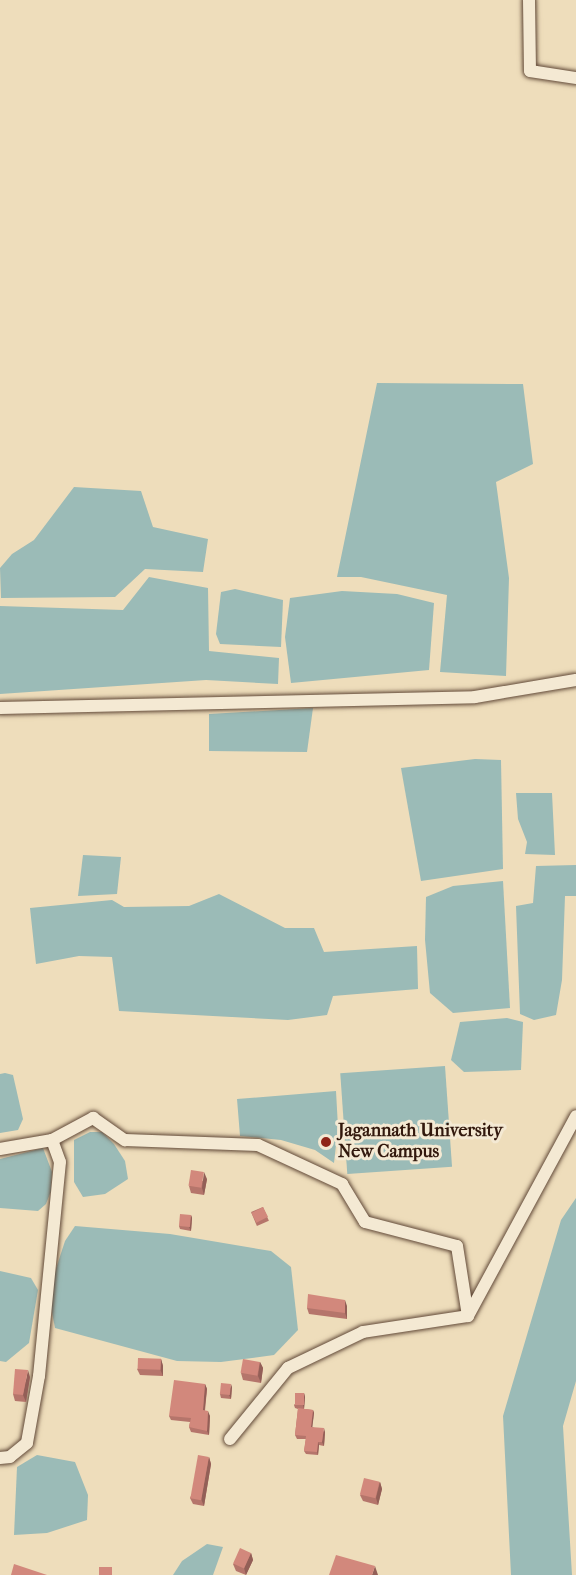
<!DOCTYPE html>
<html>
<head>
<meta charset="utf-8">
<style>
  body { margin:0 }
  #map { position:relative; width:576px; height:1575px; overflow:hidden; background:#edb; font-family:"IM FELL French Canon",serif }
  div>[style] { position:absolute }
  .water>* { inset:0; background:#9bbbb7; transform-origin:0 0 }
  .roads { filter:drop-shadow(0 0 2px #614938) drop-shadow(0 0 2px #614938) }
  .street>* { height:12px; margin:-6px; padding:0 6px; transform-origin:6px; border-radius:6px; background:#f4e9d3 }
  .wall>* { inset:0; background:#b5756b; transform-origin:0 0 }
  .shaded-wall>* { inset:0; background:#935f57 }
  .building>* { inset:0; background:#d2887c; transform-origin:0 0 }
  .dots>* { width:16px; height:16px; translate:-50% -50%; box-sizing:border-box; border:3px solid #f4e9d3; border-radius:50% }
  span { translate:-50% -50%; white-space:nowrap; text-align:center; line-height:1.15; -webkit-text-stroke:6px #f4e9d3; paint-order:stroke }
  .poi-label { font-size:18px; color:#32180d; font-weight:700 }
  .left { translate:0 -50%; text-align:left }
</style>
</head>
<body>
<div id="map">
  <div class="water">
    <div style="clip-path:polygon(377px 383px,523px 384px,533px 464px,496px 482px,509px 578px,506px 676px,440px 672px,447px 595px,361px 577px,337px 577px)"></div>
    <div style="clip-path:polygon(74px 487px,141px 491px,153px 527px,208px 539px,203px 572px,145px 569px,115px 597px,1px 598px,0 568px,12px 554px,34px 540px)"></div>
    <div style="clip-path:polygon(149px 577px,208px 588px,209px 651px,279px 658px,278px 684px,206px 680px,0 694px,0 606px,123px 610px)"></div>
    <div style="clip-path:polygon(235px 589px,283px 600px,281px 647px,220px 644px,216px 634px,221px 592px)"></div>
    <div style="clip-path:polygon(342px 591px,397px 594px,434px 603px,429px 670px,291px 683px,285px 637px,290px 598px)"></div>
    <div style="clip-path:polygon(313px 708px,307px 752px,209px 751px,209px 714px)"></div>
    <div style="clip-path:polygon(475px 759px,501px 760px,503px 869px,421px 881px,401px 768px)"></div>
    <div style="clip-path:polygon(516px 793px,552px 793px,555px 855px,525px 854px,527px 842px,518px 819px)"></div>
    <div style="clip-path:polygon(83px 855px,121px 857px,117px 894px,78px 896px)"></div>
    <div style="clip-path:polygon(576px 865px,576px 896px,565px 896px,562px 980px,556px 1015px,534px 1020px,520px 1014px,516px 906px,533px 903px,536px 866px)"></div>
    <div style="clip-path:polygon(503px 881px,510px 1008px,453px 1013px,430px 993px,425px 940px,426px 897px,453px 886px)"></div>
    <div style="clip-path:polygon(219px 894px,285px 928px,314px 928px,324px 952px,417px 946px,418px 989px,333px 996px,327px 1015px,288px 1020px,119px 1011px,112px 957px,79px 956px,36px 964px,30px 908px,112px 900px,124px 907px,189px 906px)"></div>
    <div style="clip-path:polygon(507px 1018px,523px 1022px,521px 1070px,464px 1072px,451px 1060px,460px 1022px)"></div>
    <div style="left:445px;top:1066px;width:101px;height:105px;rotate:86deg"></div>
    <div style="clip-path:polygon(5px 1073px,13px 1075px,23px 1119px,18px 1130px,0 1133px,0 1074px)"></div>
    <div style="clip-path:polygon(336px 1091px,338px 1127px,334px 1163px,315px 1150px,281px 1140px,240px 1136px,237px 1099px)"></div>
    <div style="clip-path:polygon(90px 1132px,102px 1132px,114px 1144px,125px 1161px,128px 1179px,105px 1194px,83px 1197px,74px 1182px,74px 1140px)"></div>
    <div style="clip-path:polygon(43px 1148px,52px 1172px,51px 1191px,46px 1204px,38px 1211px,0 1208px,0 1159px)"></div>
    <div style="clip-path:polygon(576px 1198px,576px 1381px,563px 1426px,572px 1575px,511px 1575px,503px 1416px,561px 1220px)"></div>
    <div style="clip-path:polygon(75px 1226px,170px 1234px,271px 1251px,291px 1267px,298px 1330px,274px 1355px,221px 1362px,177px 1361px,55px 1328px,49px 1297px,53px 1278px,65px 1241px)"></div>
    <div style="clip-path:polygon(0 1271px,31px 1278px,38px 1290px,29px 1343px,6px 1362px,0 1361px)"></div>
    <div style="clip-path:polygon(37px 1455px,75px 1462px,88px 1495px,87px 1520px,47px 1533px,14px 1535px,17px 1467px)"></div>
    <div style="clip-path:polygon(207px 1544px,223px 1547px,213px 1575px,173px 1575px,182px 1561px)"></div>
  </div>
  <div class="roads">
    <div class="street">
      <div style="left:529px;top:0;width:71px;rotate:89.2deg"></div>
      <div style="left:530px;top:71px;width:47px;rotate:8.7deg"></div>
      <div style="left:0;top:708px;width:475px;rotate:-1.3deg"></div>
      <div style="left:475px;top:697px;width:102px;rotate:-9.6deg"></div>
      <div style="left:52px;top:1140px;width:47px;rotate:-28.2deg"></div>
      <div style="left:93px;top:1118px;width:39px;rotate:35deg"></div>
      <div style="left:125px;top:1140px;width:133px;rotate:2.2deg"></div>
      <div style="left:258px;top:1145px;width:93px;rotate:24.9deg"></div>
      <div style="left:342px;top:1184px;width:44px;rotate:58.8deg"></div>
      <div style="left:365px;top:1222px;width:95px;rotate:14.6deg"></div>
      <div style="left:457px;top:1246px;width:71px;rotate:81.1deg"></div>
      <div style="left:0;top:1149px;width:53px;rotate:-9.8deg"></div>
      <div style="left:52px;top:1140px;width:23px;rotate:70deg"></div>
      <div style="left:60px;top:1162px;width:215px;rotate:95.6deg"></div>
      <div style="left:39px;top:1376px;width:68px;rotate:100.2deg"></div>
      <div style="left:27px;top:1443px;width:22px;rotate:141deg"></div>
      <div style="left:10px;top:1457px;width:10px;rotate:174deg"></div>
      <div style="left:468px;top:1316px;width:227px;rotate:-61.6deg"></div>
      <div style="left:230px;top:1439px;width:92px;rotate:-50.8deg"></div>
      <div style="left:288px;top:1368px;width:83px;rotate:-25.6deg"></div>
      <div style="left:363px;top:1332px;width:106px;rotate:-8.7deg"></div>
    </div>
  </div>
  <div class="wall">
    <div style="clip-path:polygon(207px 1179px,204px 1195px,191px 1193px,189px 1186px)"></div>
    <div style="left:263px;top:1207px;width:15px;height:13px;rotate:67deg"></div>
    <div style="clip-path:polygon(191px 1215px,192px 1218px,191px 1231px,180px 1229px,179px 1226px)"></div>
    <div style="clip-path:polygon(347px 1306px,347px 1319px,309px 1314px,307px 1308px)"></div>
    <div style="clip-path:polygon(161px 1359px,163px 1366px,163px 1376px,140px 1375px,137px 1369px)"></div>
    <div style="clip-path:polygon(260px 1362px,263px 1368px,261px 1383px,243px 1380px,241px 1373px)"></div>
    <div style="clip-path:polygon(30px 1377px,26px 1402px,15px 1401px,13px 1394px)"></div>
    <div style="clip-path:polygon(205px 1384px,207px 1389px,205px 1411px,210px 1416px,209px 1435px,191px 1432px,189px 1427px,190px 1422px,171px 1420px,169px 1416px)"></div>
    <div style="clip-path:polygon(232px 1387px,231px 1399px,221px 1398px,220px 1394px)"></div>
    <div style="clip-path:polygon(304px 1393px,305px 1397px,304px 1409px,313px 1410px,314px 1413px,312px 1427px,325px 1432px,324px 1446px,319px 1445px,318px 1455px,306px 1454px,304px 1451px,306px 1439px,297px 1439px,295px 1435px,298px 1409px,295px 1408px,294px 1405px)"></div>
    <div style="clip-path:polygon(209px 1457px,211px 1464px,204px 1506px,193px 1504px,190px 1498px)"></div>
    <div style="clip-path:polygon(380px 1482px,382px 1489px,378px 1505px,363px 1501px,360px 1495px)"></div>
    <div style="clip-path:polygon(251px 1553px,253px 1560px,246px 1575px,236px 1571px,233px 1564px)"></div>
  </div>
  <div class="shaded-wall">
    <div style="clip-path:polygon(204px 1172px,207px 1179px,204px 1195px,202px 1188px)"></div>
    <div style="clip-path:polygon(191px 1215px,192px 1218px,191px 1231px,189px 1227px)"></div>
    <div style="clip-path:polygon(345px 1300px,347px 1306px,347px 1319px,345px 1313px)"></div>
    <div style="clip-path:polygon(161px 1359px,163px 1366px,163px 1376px,160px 1369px)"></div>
    <div style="clip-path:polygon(260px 1362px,263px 1368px,261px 1383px,258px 1376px)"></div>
    <div style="clip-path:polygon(28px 1370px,30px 1377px,26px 1402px,23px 1395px)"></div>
    <div style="clip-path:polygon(205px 1384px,207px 1389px,204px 1415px,203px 1410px)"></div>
    <div style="clip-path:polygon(231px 1384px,232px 1387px,231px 1399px,229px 1395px)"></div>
    <div style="clip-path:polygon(304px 1393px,305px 1397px,304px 1409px,303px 1405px)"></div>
    <div style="clip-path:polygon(313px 1410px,314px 1413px,312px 1430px,311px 1427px)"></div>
    <div style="clip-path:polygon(208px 1411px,210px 1416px,209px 1435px,207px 1431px)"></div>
    <div style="clip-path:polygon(324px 1428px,325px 1432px,324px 1446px,322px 1442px)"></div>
    <div style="clip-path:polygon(318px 1442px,319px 1445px,318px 1455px,317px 1452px)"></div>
    <div style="clip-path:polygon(209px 1457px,211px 1464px,204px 1506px,201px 1499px)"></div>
    <div style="clip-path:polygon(380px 1482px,382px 1489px,378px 1505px,376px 1498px)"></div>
    <div style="clip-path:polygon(251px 1553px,253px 1560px,246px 1575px,244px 1568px)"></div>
    <div style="clip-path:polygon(375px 1566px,378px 1575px,372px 1575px)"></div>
  </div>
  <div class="building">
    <div style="left:191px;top:1170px;width:13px;height:16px;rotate:9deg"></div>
    <div style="left:263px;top:1207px;width:11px;height:13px;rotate:63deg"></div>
    <div style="left:180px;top:1214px;width:11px;height:12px;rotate:5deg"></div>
    <div style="clip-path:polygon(308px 1294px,345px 1300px,345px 1313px,307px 1308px)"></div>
    <div style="left:138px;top:1358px;width:23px;height:11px;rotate:2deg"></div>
    <div style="left:243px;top:1359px;width:17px;height:14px;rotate:10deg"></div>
    <div style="clip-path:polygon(15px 1369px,28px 1370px,23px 1395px,13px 1394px)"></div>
    <div style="clip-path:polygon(174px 1380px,205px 1384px,203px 1410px,208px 1411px,207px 1431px,189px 1427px,191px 1418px,169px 1416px)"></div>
    <div style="left:221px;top:1383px;width:10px;height:11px;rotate:6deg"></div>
    <div style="left:295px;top:1393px;width:9px;height:12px"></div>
    <div style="clip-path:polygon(298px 1408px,313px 1410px,311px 1427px,324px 1428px,322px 1442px,318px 1442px,317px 1452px,304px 1451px,306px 1436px,295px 1435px)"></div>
    <div style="left:198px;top:1455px;width:11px;height:44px;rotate:10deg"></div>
    <div style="left:364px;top:1478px;width:16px;height:17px;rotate:14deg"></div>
    <div style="left:240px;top:1548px;width:12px;height:17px;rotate:24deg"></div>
    <div style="clip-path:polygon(336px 1555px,375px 1566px,372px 1575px,329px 1575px)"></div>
    <div style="clip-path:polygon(14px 1564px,47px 1575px,11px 1575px)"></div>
    <div style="left:99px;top:1567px;width:13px;height:8px"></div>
  </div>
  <div class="dots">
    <div style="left:326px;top:1142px;background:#8f2418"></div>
  </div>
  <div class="poi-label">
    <span class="left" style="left:338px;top:1142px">Jagannath University<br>New Campus</span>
  </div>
</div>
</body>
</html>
